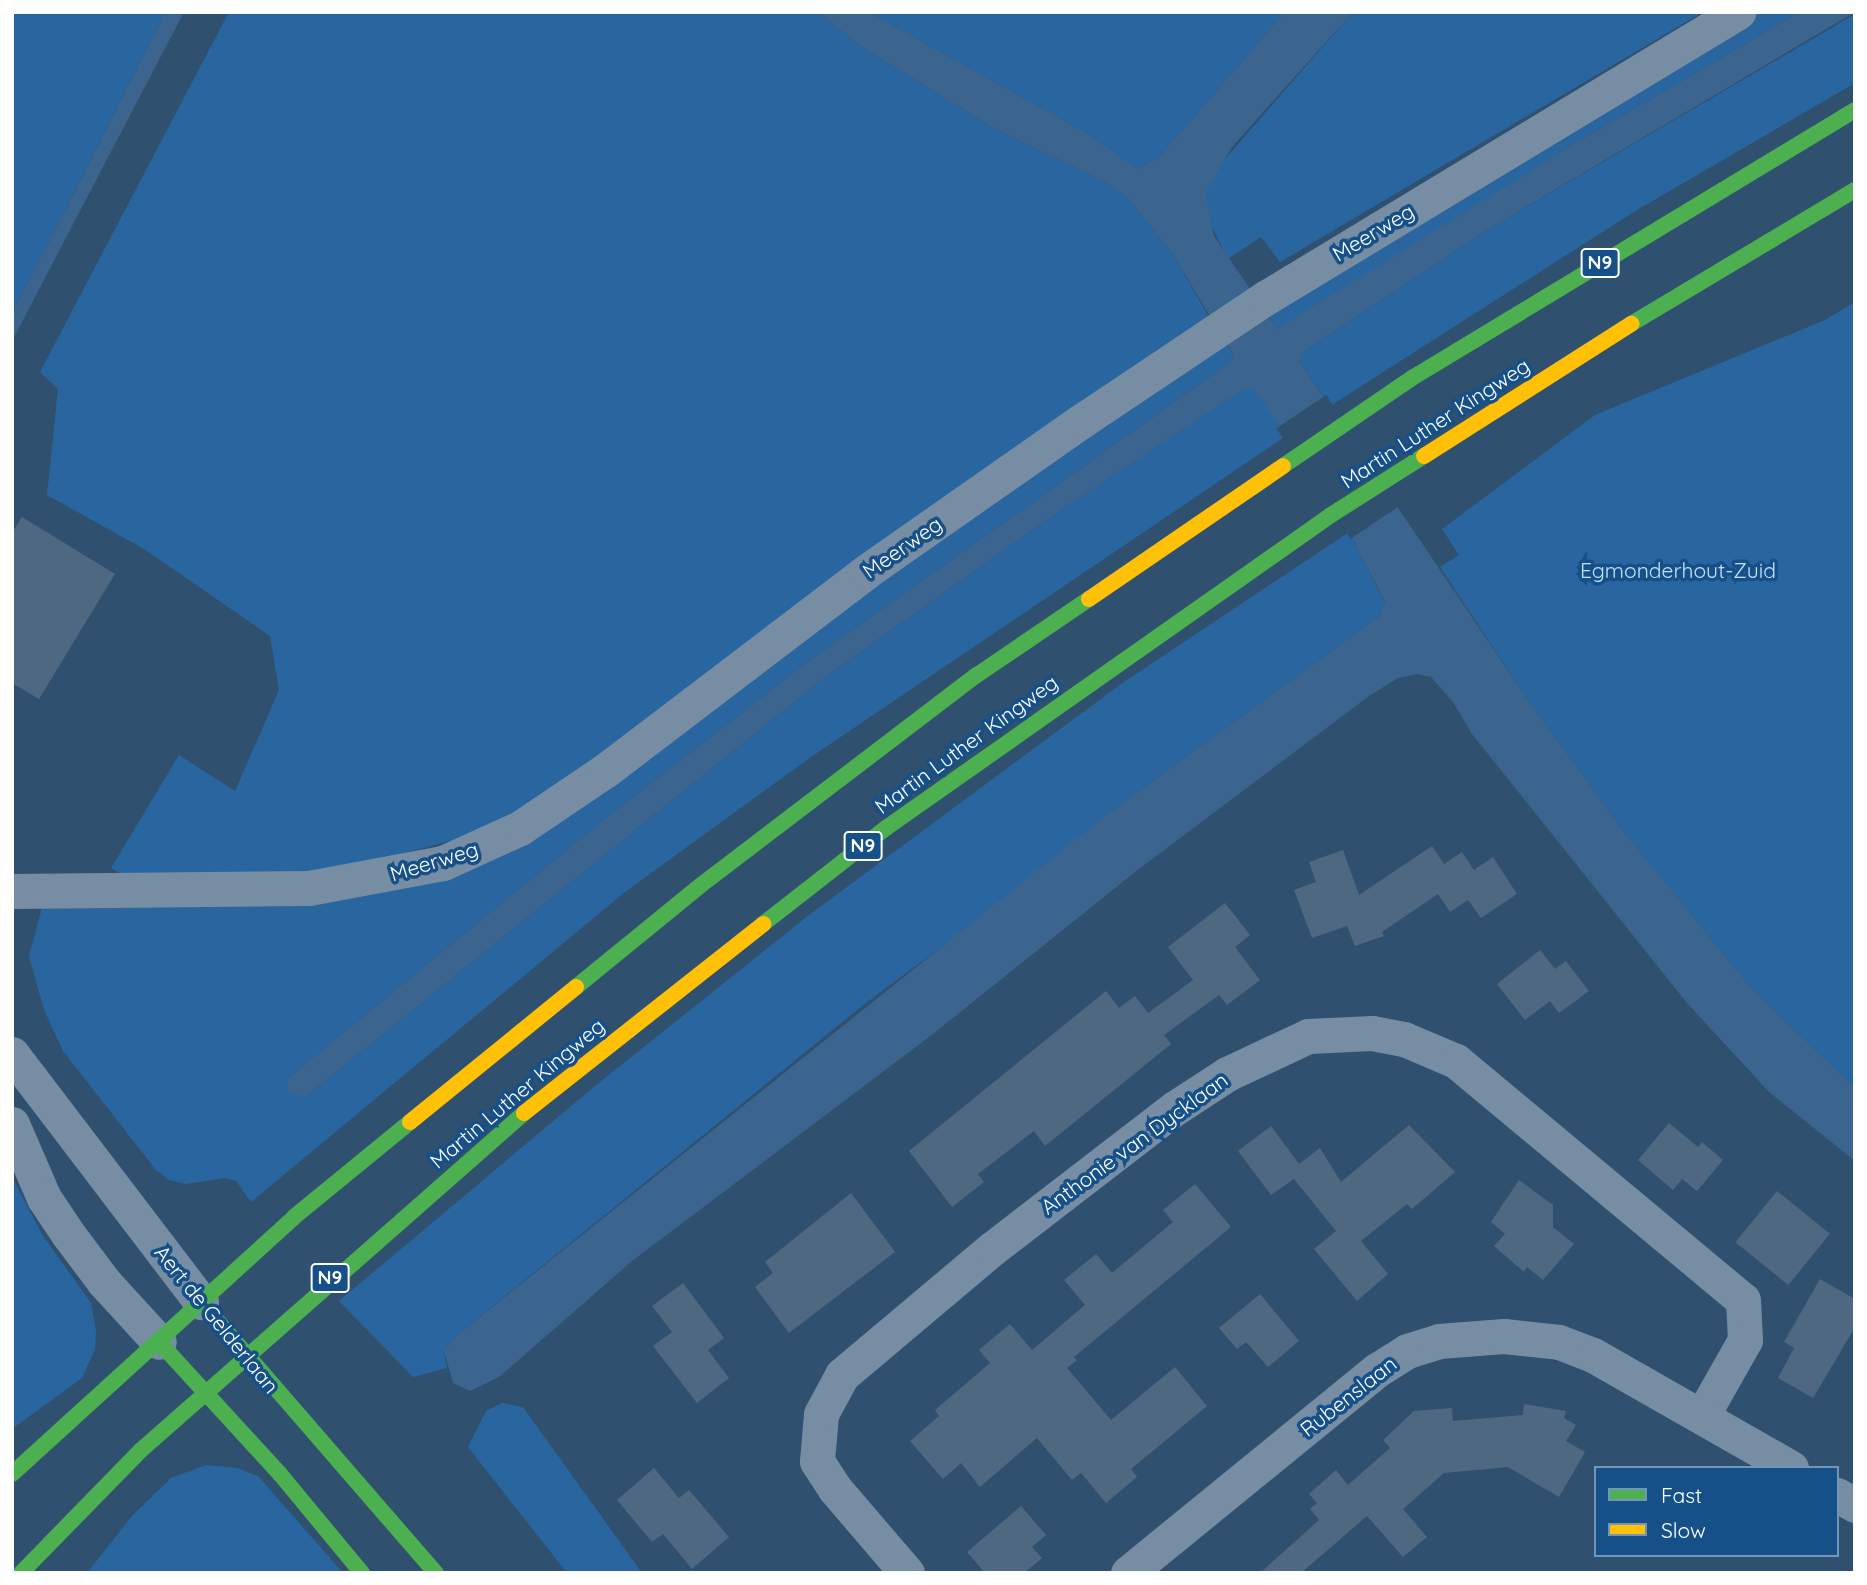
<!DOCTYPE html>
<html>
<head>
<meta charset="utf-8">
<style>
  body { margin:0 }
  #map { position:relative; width:1867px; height:1585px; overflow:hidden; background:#30506f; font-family:Quicksand,sans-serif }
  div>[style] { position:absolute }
  .green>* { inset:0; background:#29669f }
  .water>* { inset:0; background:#3b658e }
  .pier>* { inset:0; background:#30506f; transform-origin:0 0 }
  .building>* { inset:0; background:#4f6881; transform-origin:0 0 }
  .street>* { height:35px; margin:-17.5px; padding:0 17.5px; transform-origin:17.5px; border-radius:17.5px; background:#778da4 }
  .fast>* { height:16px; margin:-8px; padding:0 8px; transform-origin:8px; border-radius:8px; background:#4caf50 }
  .slow>* { height:16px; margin:-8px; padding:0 8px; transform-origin:8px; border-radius:8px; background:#ffc107 }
  span { translate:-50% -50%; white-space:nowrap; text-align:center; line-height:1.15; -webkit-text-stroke:7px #165089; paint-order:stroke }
  .shield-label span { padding:2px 5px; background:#165089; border:2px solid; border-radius:5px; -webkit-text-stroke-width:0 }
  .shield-label { font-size:19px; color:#fff; font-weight:700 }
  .street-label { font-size:21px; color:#fff }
  .park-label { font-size:21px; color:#c3e0fb }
  .frame { position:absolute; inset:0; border:14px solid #fff; pointer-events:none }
  .legend { position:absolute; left:1594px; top:1466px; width:245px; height:91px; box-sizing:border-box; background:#165089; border:2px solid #7396b8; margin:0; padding:9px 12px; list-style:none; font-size:21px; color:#fff }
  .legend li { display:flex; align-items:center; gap:14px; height:35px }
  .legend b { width:35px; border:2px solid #7396b8 }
</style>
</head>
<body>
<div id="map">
  <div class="green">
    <div style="clip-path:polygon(12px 12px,166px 12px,12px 314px)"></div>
    <div style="clip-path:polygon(229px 12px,819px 12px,857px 44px,992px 127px,1105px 182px,1129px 199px,1173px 255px,1209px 317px,536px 802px,454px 840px,347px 868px,277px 874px,123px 875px,111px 868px,179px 755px,235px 791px,279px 690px,270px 636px,144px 549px,47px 495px,58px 389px,40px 372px)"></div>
    <div style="clip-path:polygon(869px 12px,1285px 12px,1157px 159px,1138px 169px,1090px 135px)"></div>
    <div style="clip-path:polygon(1353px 12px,1703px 12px,1280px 262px,1261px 237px,1228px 259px,1207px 217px,1205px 193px,1212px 174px)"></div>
    <div style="clip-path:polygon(1760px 12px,1800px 12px,1579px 141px,1288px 326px,1277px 329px,1269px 317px,1290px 299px)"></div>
    <div style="clip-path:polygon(1855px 14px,1855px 83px,1637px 210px,1330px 406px,1299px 361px,1304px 351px,1487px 230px)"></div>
    <div style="clip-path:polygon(1855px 302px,1855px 1088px,1752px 989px,1621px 828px,1521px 690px,1440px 567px,1459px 555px,1442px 529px,1595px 415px,1825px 320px)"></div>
    <div style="clip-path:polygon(1226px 344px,1233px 354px,1231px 362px,806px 663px,596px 826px,288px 1078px,305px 1097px,825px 677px,1065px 507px,1240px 390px,1254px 387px,1286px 436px,811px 757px,625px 892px,251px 1202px,236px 1181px,225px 1178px,186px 1184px,169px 1180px,156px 1170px,63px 1051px,44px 1010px,29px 956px,43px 904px,395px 889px,928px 546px)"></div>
    <div style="clip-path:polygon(1349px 532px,1385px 603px,1381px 615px,1106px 815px,1019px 889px,862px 1006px,456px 1336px,444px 1351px,447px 1368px,413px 1377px,339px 1301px,595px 1086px,809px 915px,1121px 684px)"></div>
    <div style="clip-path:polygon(12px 1177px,43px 1236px,91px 1303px,96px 1331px,95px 1349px,82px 1378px,12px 1429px)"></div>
    <div style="clip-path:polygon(502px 1403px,523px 1407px,642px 1573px,567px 1573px,468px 1447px,486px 1411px)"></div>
    <div style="clip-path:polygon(206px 1465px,237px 1468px,258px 1476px,343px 1573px,87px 1573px,132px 1516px,171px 1478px)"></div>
  </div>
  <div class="water">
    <div style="clip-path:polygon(166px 12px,184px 12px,12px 341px,12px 314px)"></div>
    <div style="clip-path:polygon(819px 12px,869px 12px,1090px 135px,1138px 169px,1157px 159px,1285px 12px,1353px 12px,1232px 147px,1205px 193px,1214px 236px,1277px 329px,1579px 141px,1800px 12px,1855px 12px,1487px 230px,1304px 351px,1299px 361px,1521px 690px,1621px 828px,1752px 989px,1855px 1088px,1855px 1161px,1769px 1092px,1687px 1003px,1472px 734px,1453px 702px,1431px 677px,1417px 674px,1398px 678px,1369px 696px,1135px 872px,933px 1034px,632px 1261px,499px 1377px,470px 1391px,453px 1383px,444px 1351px,456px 1336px,1106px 815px,1381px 615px,1385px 602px,1349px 532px,1254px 388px,1240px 391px,1065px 507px,825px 677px,305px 1097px,288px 1092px,288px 1078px,596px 826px,806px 663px,1231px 362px,1233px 354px,1173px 255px,1129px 199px,1105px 182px,992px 127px,857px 44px)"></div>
  </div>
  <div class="pier">
    <div style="left:1326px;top:395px;width:133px;height:60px;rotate:56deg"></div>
    <div style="clip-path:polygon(12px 1503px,15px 1504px,81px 1573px,12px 1573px)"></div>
  </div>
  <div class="building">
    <div style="clip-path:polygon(22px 517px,115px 574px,39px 699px,12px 683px,12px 533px)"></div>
    <div style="clip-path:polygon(1432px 846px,1444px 864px,1462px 852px,1474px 870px,1493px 857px,1517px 894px,1481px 918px,1468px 900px,1450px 912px,1438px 894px,1382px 932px,1384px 936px,1355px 946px,1347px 926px,1312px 938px,1294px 890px,1316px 882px,1309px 862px,1343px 850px,1359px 895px)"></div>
    <div style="clip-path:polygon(1225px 903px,1250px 935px,1235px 947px,1260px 980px,1227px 1005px,1219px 995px,1164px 1035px,1171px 1044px,1045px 1146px,1034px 1131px,978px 1174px,984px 1182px,952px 1207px,909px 1151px,1106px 991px,1119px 1008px,1135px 996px,1148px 1013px,1193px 980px,1168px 947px)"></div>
    <div style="clip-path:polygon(1540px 950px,1555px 969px,1566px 961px,1589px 991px,1559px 1013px,1550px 1001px,1525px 1020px,1497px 984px)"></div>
    <div style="clip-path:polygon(1669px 1123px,1698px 1147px,1702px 1142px,1723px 1160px,1697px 1191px,1682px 1179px,1673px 1190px,1638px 1160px)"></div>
    <div style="clip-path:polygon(1409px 1125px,1455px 1172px,1412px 1209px,1407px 1204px,1361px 1241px,1388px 1274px,1357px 1301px,1314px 1249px,1336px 1231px,1294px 1179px,1271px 1195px,1238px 1151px,1271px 1126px,1299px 1164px,1320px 1148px,1341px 1182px)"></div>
    <div style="clip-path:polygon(1519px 1180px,1553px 1205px,1553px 1227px,1574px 1244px,1543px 1280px,1527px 1267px,1524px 1272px,1494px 1246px,1505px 1234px,1491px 1222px)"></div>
    <div style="clip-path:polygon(1195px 1184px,1231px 1227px,1074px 1357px,1077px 1360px,1067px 1368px,1111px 1420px,1175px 1367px,1207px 1406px,1131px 1469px,1137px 1477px,1106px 1503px,1081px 1473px,1072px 1480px,1037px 1438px,980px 1487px,961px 1463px,943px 1479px,910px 1441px,939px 1416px,935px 1410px,990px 1363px,979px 1350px,1010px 1324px,1032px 1350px,1085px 1305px,1064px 1280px,1096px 1254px,1112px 1273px,1173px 1222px,1163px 1210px)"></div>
    <div style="left:1777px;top:1191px;width:68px;height:66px;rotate:39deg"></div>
    <div style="clip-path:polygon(851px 1193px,895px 1252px,789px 1333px,755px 1287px,773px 1273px,765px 1262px)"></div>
    <div style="clip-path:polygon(1820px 1279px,1855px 1299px,1855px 1327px,1813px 1398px,1778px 1378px,1794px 1348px,1784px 1342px)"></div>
    <div style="clip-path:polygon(683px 1283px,724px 1338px,708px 1350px,729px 1378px,697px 1403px,653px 1346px,672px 1332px,652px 1306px)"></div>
    <div style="clip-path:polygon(1260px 1294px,1299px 1341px,1268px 1367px,1246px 1342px,1237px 1349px,1219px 1328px)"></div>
    <div style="clip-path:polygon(1524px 1404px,1566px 1411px,1564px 1418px,1576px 1425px,1566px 1441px,1585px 1452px,1559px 1497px,1508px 1467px,1444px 1473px,1403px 1509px,1427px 1537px,1403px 1557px,1367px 1516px,1301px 1573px,1260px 1573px,1319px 1520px,1310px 1509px,1317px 1503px,1309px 1494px,1336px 1470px,1348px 1485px,1390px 1448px,1383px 1440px,1414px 1411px,1452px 1408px,1453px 1421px,1523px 1415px)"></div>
    <div style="clip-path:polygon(654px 1468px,679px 1498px,689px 1490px,729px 1537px,692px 1569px,663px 1534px,652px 1542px,617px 1500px)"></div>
    <div style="clip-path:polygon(1021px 1506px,1046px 1535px,1032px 1547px,1042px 1558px,1024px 1573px,985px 1573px,967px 1552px)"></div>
  </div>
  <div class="street">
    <div style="left:12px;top:891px;width:297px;rotate:-0.6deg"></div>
    <div style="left:309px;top:888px;width:136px;rotate:-10.6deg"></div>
    <div style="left:443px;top:863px;width:85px;rotate:-24.4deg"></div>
    <div style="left:520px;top:828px;width:104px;rotate:-34deg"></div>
    <div style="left:606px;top:770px;width:328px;rotate:-37.3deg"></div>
    <div style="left:867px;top:571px;width:260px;rotate:-35deg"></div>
    <div style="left:1080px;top:422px;width:225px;rotate:-33.8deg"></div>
    <div style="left:1267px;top:297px;width:551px;rotate:-31.18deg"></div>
    <div style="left:12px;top:1054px;width:312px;rotate:52.7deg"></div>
    <div style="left:12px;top:1124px;width:81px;rotate:66.6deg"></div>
    <div style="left:44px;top:1198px;width:43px;rotate:56.3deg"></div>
    <div style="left:68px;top:1234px;width:60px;rotate:53.1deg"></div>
    <div style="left:104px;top:1282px;width:81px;rotate:47.5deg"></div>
    <div style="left:1837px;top:1495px;width:21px;rotate:29deg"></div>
    <div style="left:907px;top:1573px;width:111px;rotate:-130.6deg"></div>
    <div style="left:835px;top:1489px;width:33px;rotate:-123deg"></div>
    <div style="left:817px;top:1461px;width:47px;rotate:-85.1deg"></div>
    <div style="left:821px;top:1414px;width:44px;rotate:-61.7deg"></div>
    <div style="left:842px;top:1375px;width:197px;rotate:-40.1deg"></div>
    <div style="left:993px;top:1248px;width:230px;rotate:-37.6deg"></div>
    <div style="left:1175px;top:1108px;width:62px;rotate:-33.2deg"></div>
    <div style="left:1227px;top:1074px;width:89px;rotate:-25.1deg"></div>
    <div style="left:1308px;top:1036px;width:64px;rotate:-2.7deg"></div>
    <div style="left:1372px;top:1033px;width:33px;rotate:11deg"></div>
    <div style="left:1404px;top:1039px;width:56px;rotate:22.9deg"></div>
    <div style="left:1456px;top:1061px;width:373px;rotate:39.8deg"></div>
    <div style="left:1743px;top:1300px;width:40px;rotate:87.1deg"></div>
    <div style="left:1745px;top:1340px;width:87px;rotate:119.5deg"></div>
    <div style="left:1128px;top:1573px;width:321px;rotate:-39.2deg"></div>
    <div style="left:1377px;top:1370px;width:36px;rotate:-32deg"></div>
    <div style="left:1407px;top:1351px;width:34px;rotate:-17deg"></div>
    <div style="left:1439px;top:1341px;width:65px;rotate:-4.4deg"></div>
    <div style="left:1504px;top:1336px;width:55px;rotate:6.2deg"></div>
    <div style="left:1559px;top:1342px;width:36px;rotate:21deg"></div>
    <div style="left:1593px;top:1355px;width:228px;rotate:29.7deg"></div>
  </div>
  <div class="fast">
    <div style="left:1631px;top:324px;width:261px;rotate:-30.9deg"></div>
    <div style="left:1283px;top:466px;width:156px;rotate:-34.3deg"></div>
    <div style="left:1412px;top:378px;width:518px;rotate:-31.17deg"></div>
    <div style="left:763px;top:924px;width:156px;rotate:-38deg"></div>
    <div style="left:886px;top:828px;width:544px;rotate:-35.12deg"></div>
    <div style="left:1331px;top:515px;width:110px;rotate:-32.4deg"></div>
    <div style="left:576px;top:987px;width:161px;rotate:-39.2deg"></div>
    <div style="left:701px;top:885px;width:347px;rotate:-37.3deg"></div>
    <div style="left:977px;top:675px;width:135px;rotate:-34.2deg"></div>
    <div style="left:201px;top:1302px;width:359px;rotate:49.1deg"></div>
    <div style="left:159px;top:1342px;width:179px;rotate:47.5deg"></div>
    <div style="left:280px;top:1474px;width:129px;rotate:50.4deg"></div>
    <div style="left:12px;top:1474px;width:382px;rotate:-42.3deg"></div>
    <div style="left:294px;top:1217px;width:150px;rotate:-39.3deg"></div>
    <div style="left:21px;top:1573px;width:170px;rotate:-45.7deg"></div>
    <div style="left:140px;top:1451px;width:512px;rotate:-41.35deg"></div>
  </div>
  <div class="slow">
    <div style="left:1424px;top:456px;width:246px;rotate:-32.5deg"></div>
    <div style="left:1089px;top:599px;width:235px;rotate:-34.4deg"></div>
    <div style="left:524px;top:1113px;width:305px;rotate:-38.3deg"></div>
    <div style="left:410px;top:1122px;width:214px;rotate:-39.1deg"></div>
  </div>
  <div class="shield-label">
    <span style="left:1600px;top:263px">N9</span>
    <span style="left:863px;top:846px">N9</span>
    <span style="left:330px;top:1278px">N9</span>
  </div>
  <div class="street-label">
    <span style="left:1373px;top:232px;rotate:-31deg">Meerweg</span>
    <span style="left:1435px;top:423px;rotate:-33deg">Martin Luther Kingweg</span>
    <span style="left:902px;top:547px;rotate:-35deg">Meerweg</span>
    <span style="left:966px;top:744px;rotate:-36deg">Martin Luther Kingweg</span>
    <span style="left:434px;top:861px;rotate:-17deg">Meerweg</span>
    <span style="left:517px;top:1093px;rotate:-40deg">Martin Luther Kingweg</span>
    <span style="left:1134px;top:1143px;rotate:-36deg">Anthonie van Dycklaan</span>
    <span style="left:217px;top:1319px;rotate:51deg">Aert de Gelderlaan</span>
    <span style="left:1348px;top:1396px;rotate:-38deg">Rubenslaan</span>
  </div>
  <div class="park-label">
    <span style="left:1678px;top:570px">Egmonderhout-Zuid</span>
  </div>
  <div class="frame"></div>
  <ul class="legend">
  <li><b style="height:9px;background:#4caf50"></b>Fast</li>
  <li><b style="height:9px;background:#ffc107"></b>Slow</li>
  </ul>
</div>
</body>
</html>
